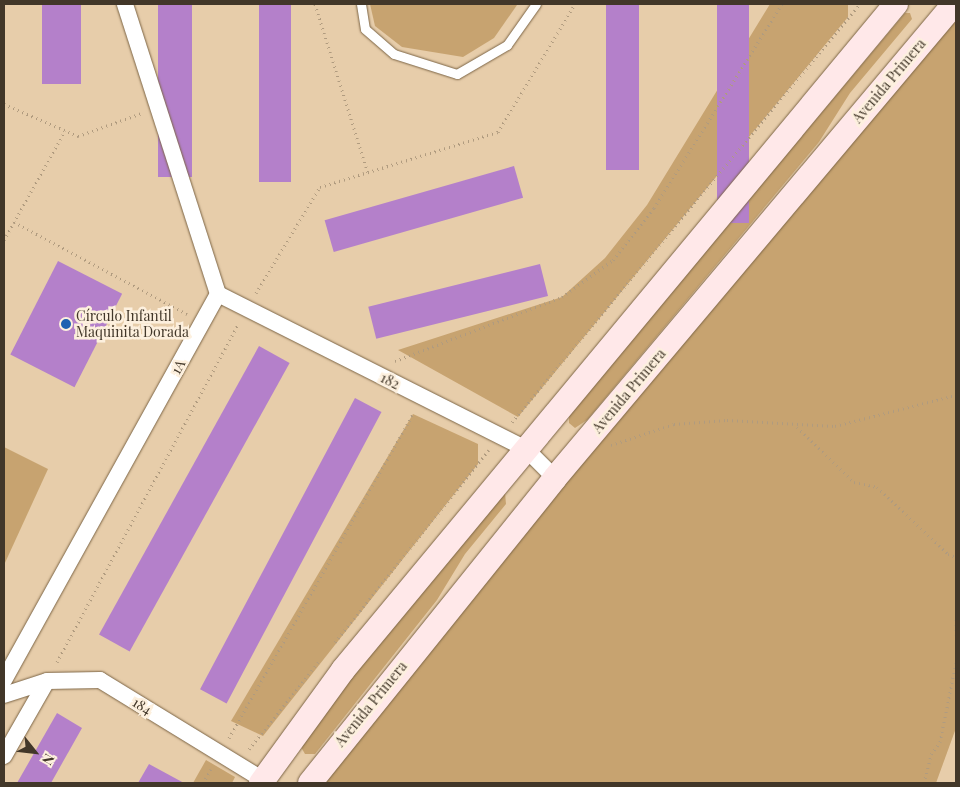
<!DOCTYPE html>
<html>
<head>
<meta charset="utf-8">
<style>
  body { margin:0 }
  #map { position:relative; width:960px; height:787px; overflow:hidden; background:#e7cdaa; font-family:"Playfair Display",serif }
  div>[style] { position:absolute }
  .green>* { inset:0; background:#c7a370 }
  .building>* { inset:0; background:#b480ca; transform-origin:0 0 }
  .path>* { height:3px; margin-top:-1.5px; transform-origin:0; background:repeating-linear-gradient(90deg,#b09b7f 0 1px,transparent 0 5px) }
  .roads { filter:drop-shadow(0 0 1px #7c6546) drop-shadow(0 0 1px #7c6546) }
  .lane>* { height:9px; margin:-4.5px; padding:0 4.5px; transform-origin:4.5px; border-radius:4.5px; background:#fff }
  .street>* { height:16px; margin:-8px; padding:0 8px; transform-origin:8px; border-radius:8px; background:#fff }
  .secondary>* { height:24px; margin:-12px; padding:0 12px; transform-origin:12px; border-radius:12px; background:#ffe8e9 }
  .dots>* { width:14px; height:14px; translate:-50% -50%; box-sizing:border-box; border:2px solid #fdf0de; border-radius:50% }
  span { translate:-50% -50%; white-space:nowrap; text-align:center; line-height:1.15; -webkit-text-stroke:5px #fdf0de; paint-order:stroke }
  .street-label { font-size:14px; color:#423729 }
  .poi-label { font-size:14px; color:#423729 }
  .left { translate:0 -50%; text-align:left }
  .frame { position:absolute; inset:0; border:5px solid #423729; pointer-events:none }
  .north { position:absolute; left:10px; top:727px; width:50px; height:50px; -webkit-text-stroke:4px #fdf0de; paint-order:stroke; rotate:119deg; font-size:14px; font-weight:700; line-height:20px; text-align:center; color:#423729 }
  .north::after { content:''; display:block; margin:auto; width:18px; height:22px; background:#423729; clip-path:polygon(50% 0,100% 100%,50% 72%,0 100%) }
</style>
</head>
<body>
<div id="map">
  <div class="green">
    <div style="clip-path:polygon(370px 4px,513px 4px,517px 5px,494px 38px,463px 57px,402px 47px,375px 26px)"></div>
    <div style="clip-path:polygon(770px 4px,848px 4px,848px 17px,518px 417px,398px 350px,562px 297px,605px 258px,647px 205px)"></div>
    <div style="clip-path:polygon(956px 12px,956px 728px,936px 783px,310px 783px)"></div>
    <div style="clip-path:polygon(905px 13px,910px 13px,912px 19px,850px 93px,819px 142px,587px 420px,575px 428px,569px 423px,569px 414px)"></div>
    <div style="clip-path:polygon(413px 414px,478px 444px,478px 464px,263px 736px,231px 721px)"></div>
    <div style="clip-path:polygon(4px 447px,48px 469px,4px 565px)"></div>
    <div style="clip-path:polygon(505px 493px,506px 504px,465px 554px,437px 600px,315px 754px,305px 754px,301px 747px,318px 719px)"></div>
    <div style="clip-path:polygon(206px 760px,235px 777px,232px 783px,193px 783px)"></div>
  </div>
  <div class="building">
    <div style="left:42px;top:4px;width:39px;height:80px"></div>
    <div style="left:158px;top:4px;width:34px;height:173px"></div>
    <div style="left:259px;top:4px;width:32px;height:178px"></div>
    <div style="left:606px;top:4px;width:33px;height:166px"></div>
    <div style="left:717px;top:4px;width:32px;height:219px"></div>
    <div style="left:514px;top:166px;width:33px;height:197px;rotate:74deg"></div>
    <div style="left:58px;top:261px;width:72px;height:105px;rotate:27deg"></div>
    <div style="left:540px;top:264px;width:33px;height:177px;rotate:76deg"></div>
    <div style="left:259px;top:346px;width:35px;height:330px;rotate:29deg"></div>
    <div style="left:355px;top:398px;width:30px;height:330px;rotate:28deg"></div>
    <div style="clip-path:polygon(57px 713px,82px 728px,51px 783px,17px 783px)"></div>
    <div style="clip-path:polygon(149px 764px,184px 783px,138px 783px)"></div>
  </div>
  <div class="path">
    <div style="left:315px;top:4px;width:177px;rotate:72.6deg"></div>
    <div style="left:4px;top:104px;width:81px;rotate:23.4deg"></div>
    <div style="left:78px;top:136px;width:68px;rotate:-19.8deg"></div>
    <div style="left:14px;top:222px;width:196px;rotate:28deg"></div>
    <div style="left:4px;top:240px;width:125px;rotate:-60.8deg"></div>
    <div style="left:256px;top:293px;width:124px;rotate:-58.9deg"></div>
    <div style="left:320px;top:187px;width:186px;rotate:-17.2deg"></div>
    <div style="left:498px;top:132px;width:149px;rotate:-59deg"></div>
    <div style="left:395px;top:361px;width:179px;rotate:-21deg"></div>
    <div style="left:562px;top:297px;width:63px;rotate:-36deg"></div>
    <div style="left:613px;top:260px;width:66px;rotate:-51.7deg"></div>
    <div style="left:654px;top:208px;width:241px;rotate:-57.9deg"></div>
    <div style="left:512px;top:422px;width:544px;rotate:-50.22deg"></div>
    <div style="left:797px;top:427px;width:79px;rotate:44deg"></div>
    <div style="left:854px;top:482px;width:24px;rotate:12deg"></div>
    <div style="left:877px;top:487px;width:98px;rotate:43.3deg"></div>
    <div style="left:948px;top:554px;width:9px;rotate:21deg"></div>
    <div style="left:611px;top:445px;width:66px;rotate:-18.4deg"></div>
    <div style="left:674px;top:424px;width:53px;rotate:-4.3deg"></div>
    <div style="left:727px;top:420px;width:108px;rotate:3.2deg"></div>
    <div style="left:835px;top:426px;width:125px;rotate:-14.4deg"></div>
    <div style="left:956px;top:619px;width:16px;rotate:90deg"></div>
    <div style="left:335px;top:642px;width:246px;rotate:-51.3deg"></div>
    <div style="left:57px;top:662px;width:383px;rotate:-61.8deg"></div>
    <div style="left:229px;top:738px;width:374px;rotate:-60.4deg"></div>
    <div style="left:249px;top:749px;width:115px;rotate:-51.3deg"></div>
    <div style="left:203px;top:783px;width:16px;rotate:-60deg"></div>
    <div style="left:924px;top:783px;width:30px;rotate:-76deg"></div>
    <div style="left:931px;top:754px;width:15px;rotate:-53deg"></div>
    <div style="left:940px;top:742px;width:81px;rotate:-78.6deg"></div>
  </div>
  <div class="roads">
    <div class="lane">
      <div style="left:361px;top:4px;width:25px;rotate:81deg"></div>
      <div style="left:365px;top:29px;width:38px;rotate:41deg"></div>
      <div style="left:394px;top:54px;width:66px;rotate:17.6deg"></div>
      <div style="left:457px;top:74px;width:58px;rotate:-30.1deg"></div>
      <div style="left:507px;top:45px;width:50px;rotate:-54.7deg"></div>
    </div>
    <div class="street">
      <div style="left:218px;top:294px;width:345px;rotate:26.7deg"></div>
      <div style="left:526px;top:449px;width:41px;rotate:45deg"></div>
      <div style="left:4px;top:680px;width:441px;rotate:-61deg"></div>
      <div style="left:218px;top:294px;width:305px;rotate:-107.8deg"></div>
      <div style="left:4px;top:695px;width:45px;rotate:-18deg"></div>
      <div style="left:47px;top:681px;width:53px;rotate:-1.1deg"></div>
      <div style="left:100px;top:680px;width:197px;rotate:31.5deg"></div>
      <div style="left:4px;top:756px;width:86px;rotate:-60.2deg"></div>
    </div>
    <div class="secondary">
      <div style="left:261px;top:783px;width:140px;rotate:-54deg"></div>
      <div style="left:343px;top:670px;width:866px;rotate:-50.3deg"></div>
      <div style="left:310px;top:783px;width:391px;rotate:-51.2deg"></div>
      <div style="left:555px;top:478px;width:620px;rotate:-49.91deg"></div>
    </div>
  </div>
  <div class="dots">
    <div style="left:66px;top:324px;background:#1d61b1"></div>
  </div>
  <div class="street-label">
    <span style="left:889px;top:81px;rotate:-50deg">Avenida Primera</span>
    <span style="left:178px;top:367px;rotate:-61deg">1A</span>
    <span style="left:390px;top:381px;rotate:27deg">182</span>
    <span style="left:629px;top:391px;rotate:-50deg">Avenida Primera</span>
    <span style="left:371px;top:704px;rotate:-51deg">Avenida Primera</span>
    <span style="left:142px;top:706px;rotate:32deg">184</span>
  </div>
  <div class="poi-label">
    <span class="left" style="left:76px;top:324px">Círculo Infantil<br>Maquinita Dorada</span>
  </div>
  <div class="frame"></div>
  <div class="north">N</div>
</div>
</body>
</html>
